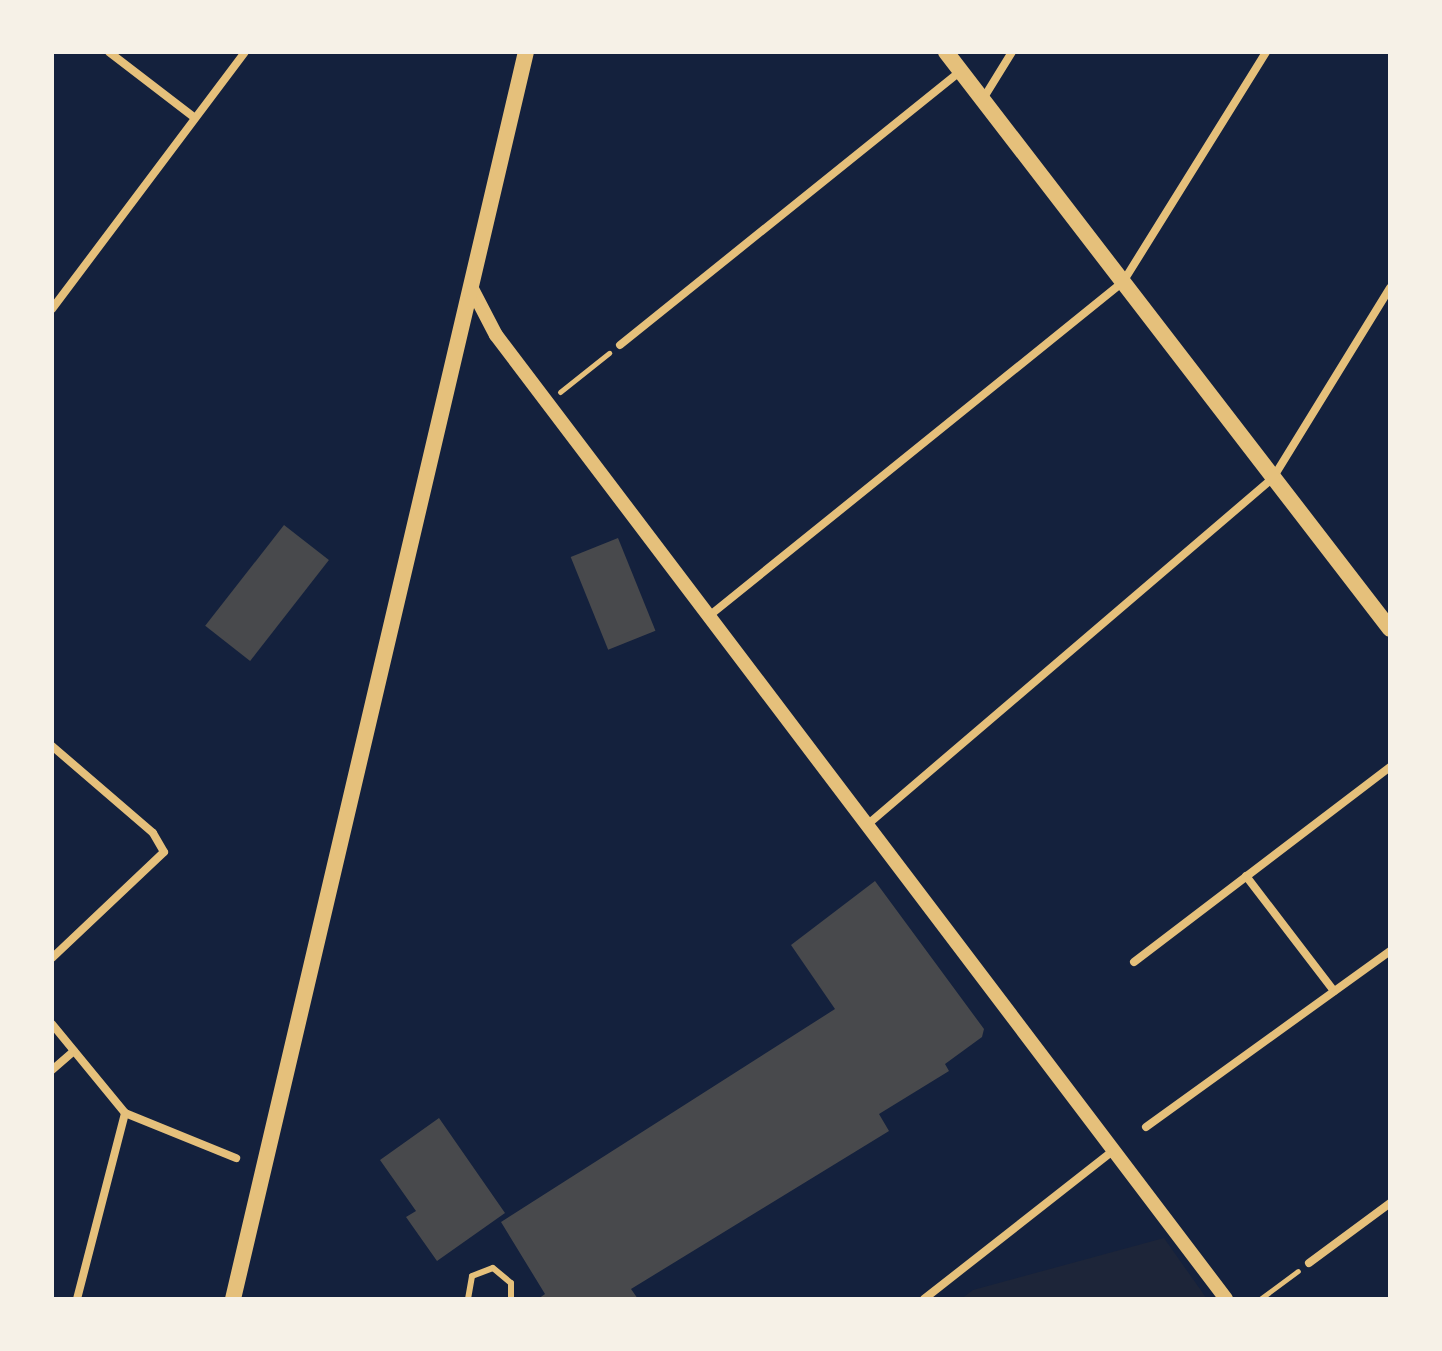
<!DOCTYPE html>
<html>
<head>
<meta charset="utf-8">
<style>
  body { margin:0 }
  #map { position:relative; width:1442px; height:1351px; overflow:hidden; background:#14213d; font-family:Commissioner,sans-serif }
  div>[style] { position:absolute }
  .green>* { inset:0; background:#1d2539 }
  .building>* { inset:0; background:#48494c; transform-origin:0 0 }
  .path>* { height:5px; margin:-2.5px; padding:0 2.5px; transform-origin:2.5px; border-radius:2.5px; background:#e5c07b }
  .service>* { height:6px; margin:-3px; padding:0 3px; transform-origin:3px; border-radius:3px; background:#e5c07b }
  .minor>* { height:8px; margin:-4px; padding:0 4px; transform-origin:4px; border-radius:4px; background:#e5c07b }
  .tertiary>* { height:14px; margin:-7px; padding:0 7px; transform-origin:7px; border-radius:7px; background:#e5c07b }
  .secondary>* { height:16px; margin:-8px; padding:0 8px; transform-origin:8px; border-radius:8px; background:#e5c07b }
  span { translate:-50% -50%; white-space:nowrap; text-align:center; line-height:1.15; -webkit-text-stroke:6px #f6f1e7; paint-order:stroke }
  .frame { position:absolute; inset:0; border:54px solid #f6f1e7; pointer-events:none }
</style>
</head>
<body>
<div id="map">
  <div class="green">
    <div style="clip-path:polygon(1164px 1238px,1207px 1299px,961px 1299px,973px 1290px)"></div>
  </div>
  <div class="building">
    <div style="left:284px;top:525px;width:57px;height:128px;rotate:38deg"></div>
    <div style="left:618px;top:538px;width:100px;height:51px;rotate:68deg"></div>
    <div style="clip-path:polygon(875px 881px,984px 1029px,982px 1037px,945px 1064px,949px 1071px,879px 1114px,889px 1131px,631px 1289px,638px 1299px,538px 1299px,545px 1294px,501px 1222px,835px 1009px,791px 945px)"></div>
    <div style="clip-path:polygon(439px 1118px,505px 1213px,437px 1261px,406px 1217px,416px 1211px,380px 1160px)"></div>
  </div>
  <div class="path">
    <div style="left:560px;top:392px;width:63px;rotate:-38.5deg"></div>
    <div style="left:1260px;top:1299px;width:47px;rotate:-36.4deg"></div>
  </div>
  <div class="service">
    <div style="left:468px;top:1299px;width:23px;rotate:-80deg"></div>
    <div style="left:472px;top:1276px;width:22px;rotate:-21deg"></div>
    <div style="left:493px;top:1268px;width:23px;rotate:40deg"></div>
    <div style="left:511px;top:1283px;width:16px;rotate:90deg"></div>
  </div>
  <div class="minor">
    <div style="left:109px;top:52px;width:108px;rotate:37.5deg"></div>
    <div style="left:983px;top:99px;width:55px;rotate:-58.3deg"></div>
    <div style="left:52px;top:309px;width:321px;rotate:-53.1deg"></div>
    <div style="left:620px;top:345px;width:437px;rotate:-38.8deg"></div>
    <div style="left:709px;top:616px;width:532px;rotate:-38.9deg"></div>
    <div style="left:1123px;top:282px;width:271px;rotate:-58.1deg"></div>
    <div style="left:52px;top:746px;width:133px;rotate:40.7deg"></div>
    <div style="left:153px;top:833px;width:22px;rotate:60deg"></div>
    <div style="left:164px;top:852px;width:154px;rotate:136.6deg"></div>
    <div style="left:867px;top:825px;width:534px;rotate:-40.52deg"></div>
    <div style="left:1273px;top:478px;width:223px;rotate:-58.4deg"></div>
    <div style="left:1246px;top:876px;width:145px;rotate:52.6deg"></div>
    <div style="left:1134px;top:962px;width:322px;rotate:-37.3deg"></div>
    <div style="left:52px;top:1024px;width:115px;rotate:50.6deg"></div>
    <div style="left:125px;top:1113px;width:120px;rotate:22.1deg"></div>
    <div style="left:52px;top:1070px;width:29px;rotate:-41deg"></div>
    <div style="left:1146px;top:1127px;width:301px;rotate:-35.8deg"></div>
    <div style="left:1309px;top:1263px;width:101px;rotate:-36.5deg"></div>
    <div style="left:77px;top:1299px;width:192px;rotate:-75.5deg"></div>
    <div style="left:924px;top:1299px;width:240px;rotate:-38.1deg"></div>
  </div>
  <div class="tertiary">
    <div style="left:471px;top:287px;width:54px;rotate:62.5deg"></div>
    <div style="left:496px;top:335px;width:1209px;rotate:52.86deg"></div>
  </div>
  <div class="secondary">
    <div style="left:946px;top:52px;width:728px;rotate:52.42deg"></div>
    <div style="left:233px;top:1299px;width:1281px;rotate:-76.78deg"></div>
  </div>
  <div class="frame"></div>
</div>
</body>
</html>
